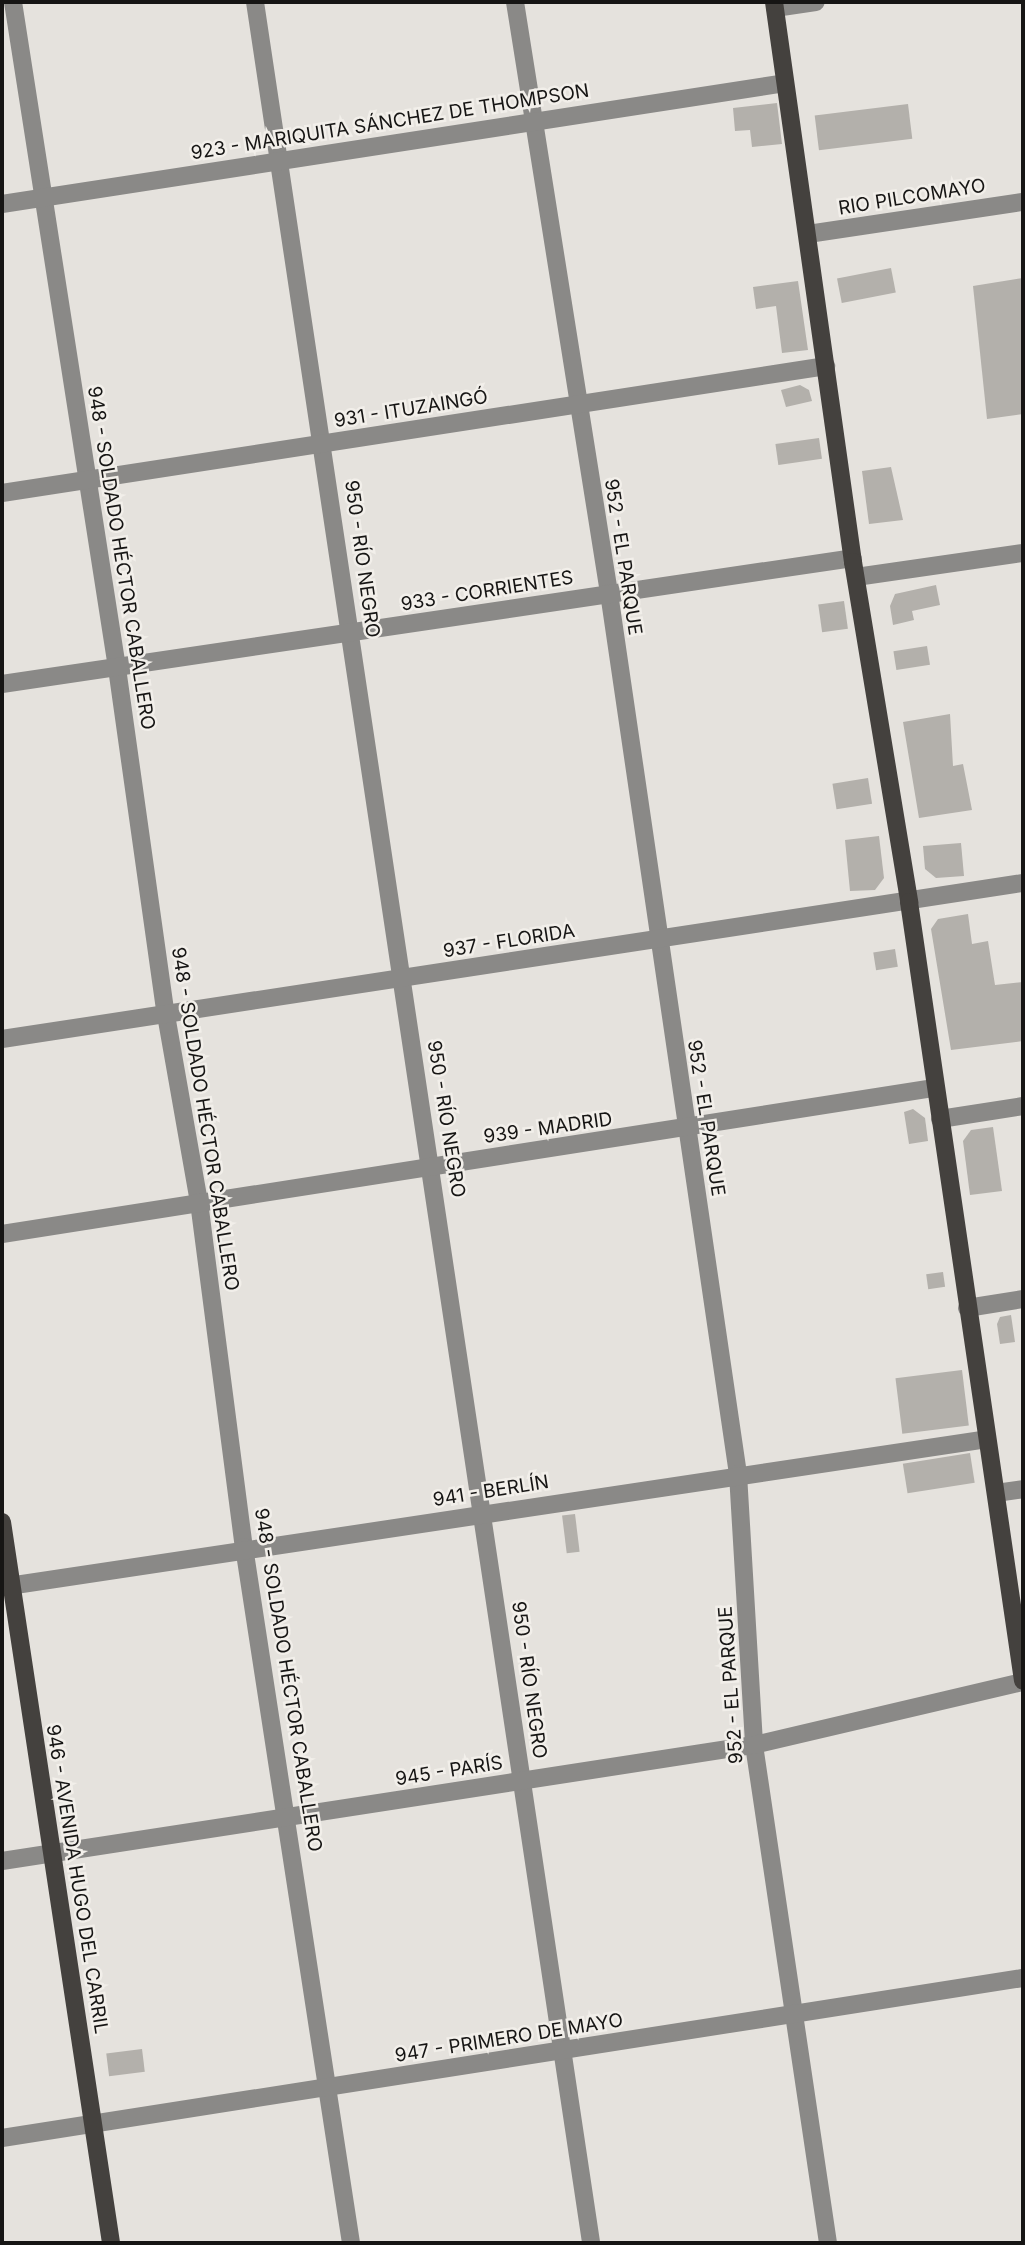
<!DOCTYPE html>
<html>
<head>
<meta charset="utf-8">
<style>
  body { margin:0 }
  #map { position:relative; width:1025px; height:2245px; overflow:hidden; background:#e5e2dd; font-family:Inter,sans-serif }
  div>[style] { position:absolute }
  .building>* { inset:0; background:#b3b0ab; transform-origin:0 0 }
  .minor>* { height:18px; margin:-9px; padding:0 9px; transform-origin:9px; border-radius:9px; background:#8a8987 }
  .major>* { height:18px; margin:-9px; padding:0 9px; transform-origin:9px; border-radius:9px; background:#44413e }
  span { translate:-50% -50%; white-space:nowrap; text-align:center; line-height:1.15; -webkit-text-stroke:5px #f2efea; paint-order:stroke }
  .street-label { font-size:19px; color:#161514 }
  .frame { position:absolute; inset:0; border:4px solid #161514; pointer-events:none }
</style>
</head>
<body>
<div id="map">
  <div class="building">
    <div style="clip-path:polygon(777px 103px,782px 144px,752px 147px,750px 130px,735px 131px,733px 108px)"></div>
    <div style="left:908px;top:104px;width:35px;height:94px;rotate:83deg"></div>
    <div style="left:891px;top:268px;width:25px;height:55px;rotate:79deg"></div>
    <div style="clip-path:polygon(1023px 278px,1023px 414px,987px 419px,973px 286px)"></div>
    <div style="clip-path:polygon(798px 281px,808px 350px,782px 353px,776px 306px,756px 309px,753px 287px)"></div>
    <div style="clip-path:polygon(800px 385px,809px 390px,812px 401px,786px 407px,781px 390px)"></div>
    <div style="left:819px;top:438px;width:21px;height:44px;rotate:82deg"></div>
    <div style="clip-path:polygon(891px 467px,903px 520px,869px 524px,862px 471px)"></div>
    <div style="clip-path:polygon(936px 585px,940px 605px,912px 611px,914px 620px,893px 625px,890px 606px,895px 594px)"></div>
    <div style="left:844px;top:601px;width:28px;height:26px;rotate:82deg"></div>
    <div style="left:927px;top:646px;width:19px;height:34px;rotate:81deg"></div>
    <div style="clip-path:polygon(950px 714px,953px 766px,963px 764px,972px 810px,919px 818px,903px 722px)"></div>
    <div style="left:868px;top:778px;width:26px;height:36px;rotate:81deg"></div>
    <div style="clip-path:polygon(879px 836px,884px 878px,875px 890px,850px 891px,845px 840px)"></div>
    <div style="clip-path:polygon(961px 843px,964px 876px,936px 878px,925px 869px,923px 846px)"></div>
    <div style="clip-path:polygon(968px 914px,972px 944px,988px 941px,995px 985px,1023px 982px,1023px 1041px,951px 1050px,931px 929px,938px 919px)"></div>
    <div style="left:895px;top:949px;width:18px;height:22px;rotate:81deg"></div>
    <div style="clip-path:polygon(913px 1109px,925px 1118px,928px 1141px,909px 1144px,904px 1112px)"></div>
    <div style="clip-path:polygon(993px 1127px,1002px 1191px,970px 1195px,963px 1141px,971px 1130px)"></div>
    <div style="left:943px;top:1272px;width:15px;height:17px;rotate:82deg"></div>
    <div style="clip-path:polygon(1011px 1315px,1015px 1342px,1000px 1344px,997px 1324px,1000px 1317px)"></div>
    <div style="left:962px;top:1370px;width:56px;height:67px;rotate:83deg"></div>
    <div style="left:970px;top:1453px;width:30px;height:68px;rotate:81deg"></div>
    <div style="left:575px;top:1514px;width:38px;height:13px;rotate:83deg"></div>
    <div style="left:142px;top:2049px;width:23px;height:36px;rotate:83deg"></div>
  </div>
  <div class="minor">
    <div style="left:13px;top:2px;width:674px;rotate:81.12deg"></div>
    <div style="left:117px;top:668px;width:350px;rotate:82deg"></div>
    <div style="left:166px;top:1015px;width:190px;rotate:80deg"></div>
    <div style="left:199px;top:1202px;width:348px;rotate:82.6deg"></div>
    <div style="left:244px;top:1547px;width:704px;rotate:81.26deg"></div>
    <div style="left:255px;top:2px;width:2266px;rotate:81.47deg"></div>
    <div style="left:515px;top:2px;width:598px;rotate:80.96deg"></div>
    <div style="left:609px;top:593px;width:890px;rotate:81.67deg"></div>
    <div style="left:738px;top:1474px;width:271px;rotate:86.6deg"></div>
    <div style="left:754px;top:1745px;width:503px;rotate:81.55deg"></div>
    <div style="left:775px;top:8px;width:41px;rotate:-8.3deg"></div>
    <div style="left:2px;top:204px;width:792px;rotate:-8.78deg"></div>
    <div style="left:808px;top:234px;width:217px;rotate:-8.5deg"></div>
    <div style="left:2px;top:493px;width:834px;rotate:-8.76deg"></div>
    <div style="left:856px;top:577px;width:169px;rotate:-8.2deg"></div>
    <div style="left:2px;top:684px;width:860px;rotate:-8.42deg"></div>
    <div style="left:2px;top:1039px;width:1033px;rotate:-8.69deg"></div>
    <div style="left:940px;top:1119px;width:84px;rotate:-8.9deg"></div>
    <div style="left:2px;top:1234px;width:942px;rotate:-8.91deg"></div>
    <div style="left:967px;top:1308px;width:57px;rotate:-9.1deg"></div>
    <div style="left:996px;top:1493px;width:27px;rotate:-8deg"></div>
    <div style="left:2px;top:1587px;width:996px;rotate:-8.54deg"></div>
    <div style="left:2px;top:1861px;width:761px;rotate:-8.77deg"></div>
    <div style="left:754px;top:1745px;width:276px;rotate:-13.2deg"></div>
    <div style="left:2px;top:2138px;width:1033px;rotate:-8.91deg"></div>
  </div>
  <div class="major">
    <div style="left:774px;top:2px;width:566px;rotate:81.97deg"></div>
    <div style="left:853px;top:562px;width:345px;rotate:80.6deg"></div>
    <div style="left:909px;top:902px;width:787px;rotate:81.67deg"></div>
    <div style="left:2px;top:1522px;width:729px;rotate:81.4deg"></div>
  </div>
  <div class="street-label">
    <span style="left:390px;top:122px;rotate:-9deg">923 - MARIQUITA SÁNCHEZ DE THOMPSON</span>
    <span style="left:912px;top:197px;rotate:-9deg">RIO PILCOMAYO</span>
    <span style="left:411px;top:409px;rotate:-9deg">931 - ITUZAINGÓ</span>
    <span style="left:623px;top:557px;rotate:81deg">952 - EL PARQUE</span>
    <span style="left:121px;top:558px;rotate:81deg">948 - SOLDADO HÉCTOR CABALLERO</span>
    <span style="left:362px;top:559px;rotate:82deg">950 - RÍO NEGRO</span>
    <span style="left:487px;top:591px;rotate:-9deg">933 - CORRIENTES</span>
    <span style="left:509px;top:941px;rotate:-9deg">937 - FLORIDA</span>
    <span style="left:706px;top:1118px;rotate:81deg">952 - EL PARQUE</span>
    <span style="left:205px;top:1119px;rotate:81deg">948 - SOLDADO HÉCTOR CABALLERO</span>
    <span style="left:446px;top:1119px;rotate:81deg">950 - RÍO NEGRO</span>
    <span style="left:548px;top:1128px;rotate:-8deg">939 - MADRID</span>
    <span style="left:491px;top:1491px;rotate:-9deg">941 - BERLÍN</span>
    <span style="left:288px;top:1680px;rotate:81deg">948 - SOLDADO HÉCTOR CABALLERO</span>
    <span style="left:529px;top:1680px;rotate:82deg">950 - RÍO NEGRO</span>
    <span style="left:731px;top:1685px;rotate:-94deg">952 - EL PARQUE</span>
    <span style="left:449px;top:1771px;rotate:-9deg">945 - PARÍS</span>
    <span style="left:77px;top:1879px;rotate:81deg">946 - AVENIDA HUGO DEL CARRIL</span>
    <span style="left:509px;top:2038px;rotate:-9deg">947 - PRIMERO DE MAYO</span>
  </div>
  <div class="frame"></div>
</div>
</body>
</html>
